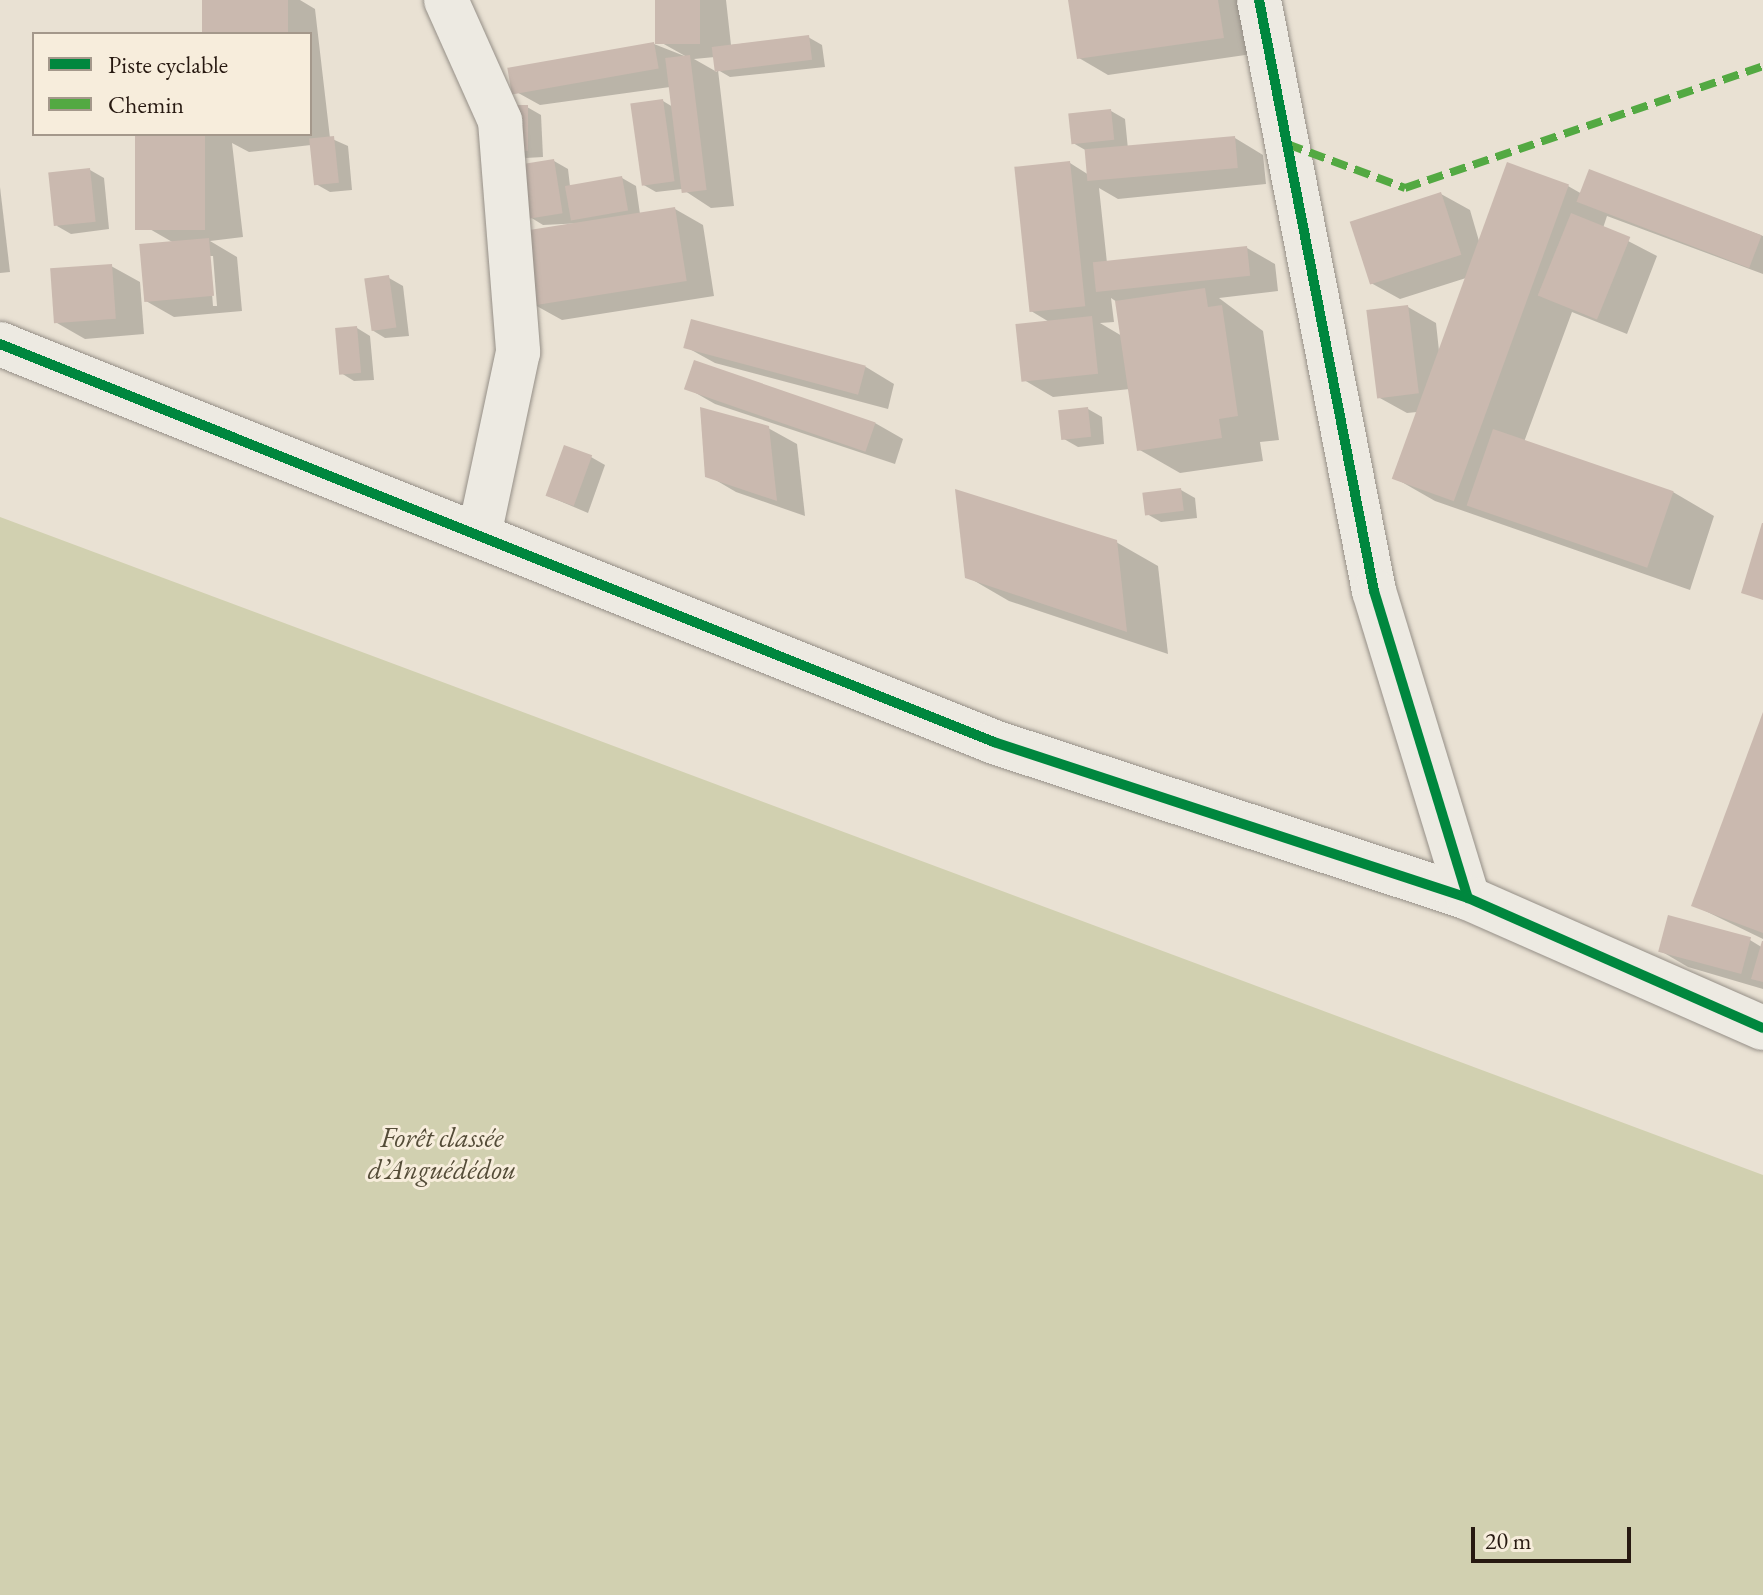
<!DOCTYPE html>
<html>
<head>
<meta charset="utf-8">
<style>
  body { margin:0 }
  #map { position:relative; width:1763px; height:1595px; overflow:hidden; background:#e9e1d3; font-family:"EB Garamond",serif }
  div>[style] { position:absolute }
  .green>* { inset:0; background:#d1d0b0 }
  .shadow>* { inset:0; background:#0003 }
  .building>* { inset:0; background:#cab9af; transform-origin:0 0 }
  .roads { filter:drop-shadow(0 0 2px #958f87) drop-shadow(0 0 2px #958f87) }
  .minor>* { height:44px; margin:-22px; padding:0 22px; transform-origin:22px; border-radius:22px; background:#edeae2 }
  .quiet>* { height:8px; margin-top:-4px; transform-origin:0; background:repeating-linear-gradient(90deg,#53a942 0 16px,transparent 0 24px) }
  .cycleway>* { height:10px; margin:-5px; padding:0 5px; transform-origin:5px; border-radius:5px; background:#00873e }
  span { translate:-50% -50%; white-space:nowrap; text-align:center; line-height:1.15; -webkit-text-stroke:6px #f7eddc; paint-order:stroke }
  .park-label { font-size:28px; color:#544c38; font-style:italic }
  .legend { position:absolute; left:32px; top:32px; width:280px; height:104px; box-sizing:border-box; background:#f7eddc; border:2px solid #a4988b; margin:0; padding:10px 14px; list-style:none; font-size:24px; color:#271911 }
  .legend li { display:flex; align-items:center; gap:16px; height:40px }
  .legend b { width:40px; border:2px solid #a4988b }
  .scale { position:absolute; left:1471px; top:1527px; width:160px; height:36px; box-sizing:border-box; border:4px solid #271911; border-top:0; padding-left:10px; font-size:24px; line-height:28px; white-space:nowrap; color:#271911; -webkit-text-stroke:6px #f7eddc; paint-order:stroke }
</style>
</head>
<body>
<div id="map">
  <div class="green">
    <div style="clip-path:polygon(0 517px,1763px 1175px,1763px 1595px,0 1595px)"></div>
  </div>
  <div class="shadow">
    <div style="clip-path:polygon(evenodd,219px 0,300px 0,315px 9px,330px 138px,348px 146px,352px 190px,330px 192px,316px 184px,311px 145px,249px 152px,232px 143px,243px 237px,210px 241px,237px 257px,242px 311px,174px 317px,146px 301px,174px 243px,148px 228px,137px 134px,310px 134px,310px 34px,208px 34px,219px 0,209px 256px,213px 256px,217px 306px,213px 306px,209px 256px)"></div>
    <div style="clip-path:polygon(evenodd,657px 0,726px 0,731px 45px,808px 37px,822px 45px,825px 67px,730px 77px,718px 70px,734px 206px,711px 208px,682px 189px,656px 192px,642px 184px,663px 101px,673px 107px,670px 87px,540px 105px,511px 89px,654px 44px,687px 57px,662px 43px,657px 0,715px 57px,717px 72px,694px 59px,715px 57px)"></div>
    <div style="clip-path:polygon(1070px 0,1244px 0,1252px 54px,1108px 75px,1079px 58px)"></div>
    <div style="clip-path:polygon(527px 107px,541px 115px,543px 157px,526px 158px,512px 150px)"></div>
    <div style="clip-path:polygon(evenodd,1111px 111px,1125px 119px,1128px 149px,1235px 138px,1263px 155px,1266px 184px,1118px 199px,1099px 188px,1107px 263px,1247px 248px,1275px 264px,1278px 291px,1219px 298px,1263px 331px,1279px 440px,1260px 442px,1263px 461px,1180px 473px,1138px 449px,1130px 389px,1053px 397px,1024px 380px,1051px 323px,1031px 311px,1070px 163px,1089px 175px,1087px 151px,1073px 143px,1111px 111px,1111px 298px,1117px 302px,1122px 336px,1100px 323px,1114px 322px,1111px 298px)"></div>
    <div style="clip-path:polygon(554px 161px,568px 169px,570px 186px,622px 178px,636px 186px,640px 214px,675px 209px,703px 225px,714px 296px,562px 320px,533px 304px,583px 223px,543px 225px,530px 217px)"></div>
    <div style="clip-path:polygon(90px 170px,104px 178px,109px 229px,71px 234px,57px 226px)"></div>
    <div style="clip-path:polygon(1590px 172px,1763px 236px,1763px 274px,1607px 216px,1603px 228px,1657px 256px,1627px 334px,1572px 312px,1524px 442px,1673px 492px,1714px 516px,1690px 590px,1435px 501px,1393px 477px,1417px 412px,1407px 413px,1378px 397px,1408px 307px,1436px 323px,1439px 351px,1466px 278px,1400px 299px,1371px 283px,1441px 194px,1470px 210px,1479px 241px,1568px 186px,1582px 194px)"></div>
    <div style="clip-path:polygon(0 187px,10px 272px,0 273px)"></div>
    <div style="clip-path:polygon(111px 266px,140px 282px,144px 334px,85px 339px,57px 323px)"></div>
    <div style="clip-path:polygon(389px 278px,403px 286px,409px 336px,385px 338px,372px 330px)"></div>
    <div style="clip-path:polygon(357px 328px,370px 336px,374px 380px,354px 381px,341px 373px)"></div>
    <div style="clip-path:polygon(686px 347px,866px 367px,894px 384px,888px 409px,715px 363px)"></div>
    <div style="clip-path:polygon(687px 388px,875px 423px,903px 439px,895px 464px,715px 404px)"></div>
    <div style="clip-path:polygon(1088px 409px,1102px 417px,1104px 444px,1078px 447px,1064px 439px)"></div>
    <div style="clip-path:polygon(768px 428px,797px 444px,805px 516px,736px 492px,707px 475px)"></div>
    <div style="clip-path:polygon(591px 457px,605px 465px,588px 513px,548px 496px)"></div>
    <div style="clip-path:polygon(1181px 490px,1195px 498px,1197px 518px,1161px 522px,1147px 514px)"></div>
    <div style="clip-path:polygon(1116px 542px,1158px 566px,1168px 654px,1009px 601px,966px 576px)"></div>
    <div style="clip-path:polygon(1763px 717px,1763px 939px,1693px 905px)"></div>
    <div style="clip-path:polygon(1750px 940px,1763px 948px,1763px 989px,1688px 967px,1659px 950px)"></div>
  </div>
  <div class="building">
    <div style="left:202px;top:0;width:86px;height:34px"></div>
    <div style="left:655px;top:0;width:45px;height:44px"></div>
    <div style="clip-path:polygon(1068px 0,1218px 0,1224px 38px,1077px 59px)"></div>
    <div style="left:809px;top:35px;width:25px;height:98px;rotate:83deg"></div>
    <div style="left:654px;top:42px;width:27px;height:149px;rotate:80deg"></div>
    <div style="left:690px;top:55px;width:136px;height:25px;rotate:83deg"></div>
    <div style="left:663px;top:99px;width:83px;height:33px;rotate:82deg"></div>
    <div style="left:509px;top:105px;width:19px;height:46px"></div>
    <div style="left:1111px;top:109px;width:31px;height:43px;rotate:84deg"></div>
    <div style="left:135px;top:134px;width:70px;height:96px"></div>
    <div style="left:334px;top:136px;width:47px;height:25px;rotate:84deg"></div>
    <div style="left:1235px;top:136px;width:32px;height:151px;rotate:85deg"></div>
    <div style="left:554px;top:159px;width:55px;height:36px;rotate:81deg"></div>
    <div style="left:1070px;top:161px;width:146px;height:56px;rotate:84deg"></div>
    <div style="left:1507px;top:162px;width:66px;height:337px;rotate:20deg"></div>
    <div style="left:90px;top:168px;width:54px;height:42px;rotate:84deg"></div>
    <div style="left:1589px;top:169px;width:185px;height:35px;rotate:21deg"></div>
    <div style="left:622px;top:176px;width:35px;height:58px;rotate:80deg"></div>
    <div style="left:1441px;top:192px;width:66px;height:96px;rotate:72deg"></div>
    <div style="left:675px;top:207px;width:75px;height:157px;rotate:81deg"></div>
    <div style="left:1571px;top:213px;width:64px;height:89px;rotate:22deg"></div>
    <div style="left:209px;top:238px;width:58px;height:70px;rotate:85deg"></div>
    <div style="left:1247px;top:246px;width:30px;height:155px;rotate:84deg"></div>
    <div style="left:112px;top:264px;width:55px;height:62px;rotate:86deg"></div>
    <div style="left:389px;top:275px;width:53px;height:25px;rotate:82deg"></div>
    <div style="clip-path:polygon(1205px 288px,1208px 307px,1222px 305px,1238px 416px,1219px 419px,1222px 438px,1137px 451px,1115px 301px)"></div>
    <div style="left:1408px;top:305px;width:89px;height:42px;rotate:83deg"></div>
    <div style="left:1092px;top:316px;width:58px;height:77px;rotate:84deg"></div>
    <div style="left:691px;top:319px;width:181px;height:30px;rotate:15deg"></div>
    <div style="left:357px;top:326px;width:47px;height:22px;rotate:85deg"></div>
    <div style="left:694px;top:360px;width:192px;height:31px;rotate:19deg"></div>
    <div style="clip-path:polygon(700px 407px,769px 426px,777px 501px,705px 477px)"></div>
    <div style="left:1088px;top:407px;width:30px;height:30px;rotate:84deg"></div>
    <div style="left:1493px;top:429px;width:191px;height:81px;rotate:19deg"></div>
    <div style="left:564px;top:445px;width:30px;height:54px;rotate:20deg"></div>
    <div style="left:1181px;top:488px;width:23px;height:39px;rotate:83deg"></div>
    <div style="clip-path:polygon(955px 489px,1117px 540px,1127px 632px,965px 578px)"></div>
    <div style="clip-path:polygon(1762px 523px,1763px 523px,1763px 600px,1741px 593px)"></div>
    <div style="clip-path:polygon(1763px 712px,1763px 933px,1691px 906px)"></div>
    <div style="left:1668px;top:915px;width:86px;height:38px;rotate:15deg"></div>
    <div style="clip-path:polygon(1762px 941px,1763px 941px,1763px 982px,1751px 979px)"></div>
  </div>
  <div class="roads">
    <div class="minor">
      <div style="left:446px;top:0;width:133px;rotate:65.9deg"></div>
      <div style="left:500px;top:121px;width:232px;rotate:85.5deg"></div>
      <div style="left:518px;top:352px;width:187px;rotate:102deg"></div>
      <div style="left:1259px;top:0;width:602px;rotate:78.99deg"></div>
      <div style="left:1374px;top:591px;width:321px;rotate:73deg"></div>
      <div style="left:0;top:344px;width:1071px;rotate:21.82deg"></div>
      <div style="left:994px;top:742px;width:499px;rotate:18.2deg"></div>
      <div style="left:1468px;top:898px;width:322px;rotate:23.8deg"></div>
    </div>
  </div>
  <div class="quiet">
    <div style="left:1287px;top:144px;width:126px;rotate:20.4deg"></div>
    <div style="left:1405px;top:188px;width:378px;rotate:-18.8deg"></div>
  </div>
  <div class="cycleway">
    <div style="left:1259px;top:0;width:602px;rotate:78.99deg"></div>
    <div style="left:1374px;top:591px;width:321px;rotate:73deg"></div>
    <div style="left:0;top:344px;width:1071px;rotate:21.82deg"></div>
    <div style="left:994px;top:742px;width:499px;rotate:18.2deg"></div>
    <div style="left:1468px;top:898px;width:322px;rotate:23.8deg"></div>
  </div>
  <div class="park-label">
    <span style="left:442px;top:1153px">Forêt classée<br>d’Anguédédou</span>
  </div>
  <ul class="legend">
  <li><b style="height:10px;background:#00873e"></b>Piste cyclable</li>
  <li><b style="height:10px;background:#53a942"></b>Chemin</li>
  </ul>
  <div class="scale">20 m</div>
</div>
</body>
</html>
